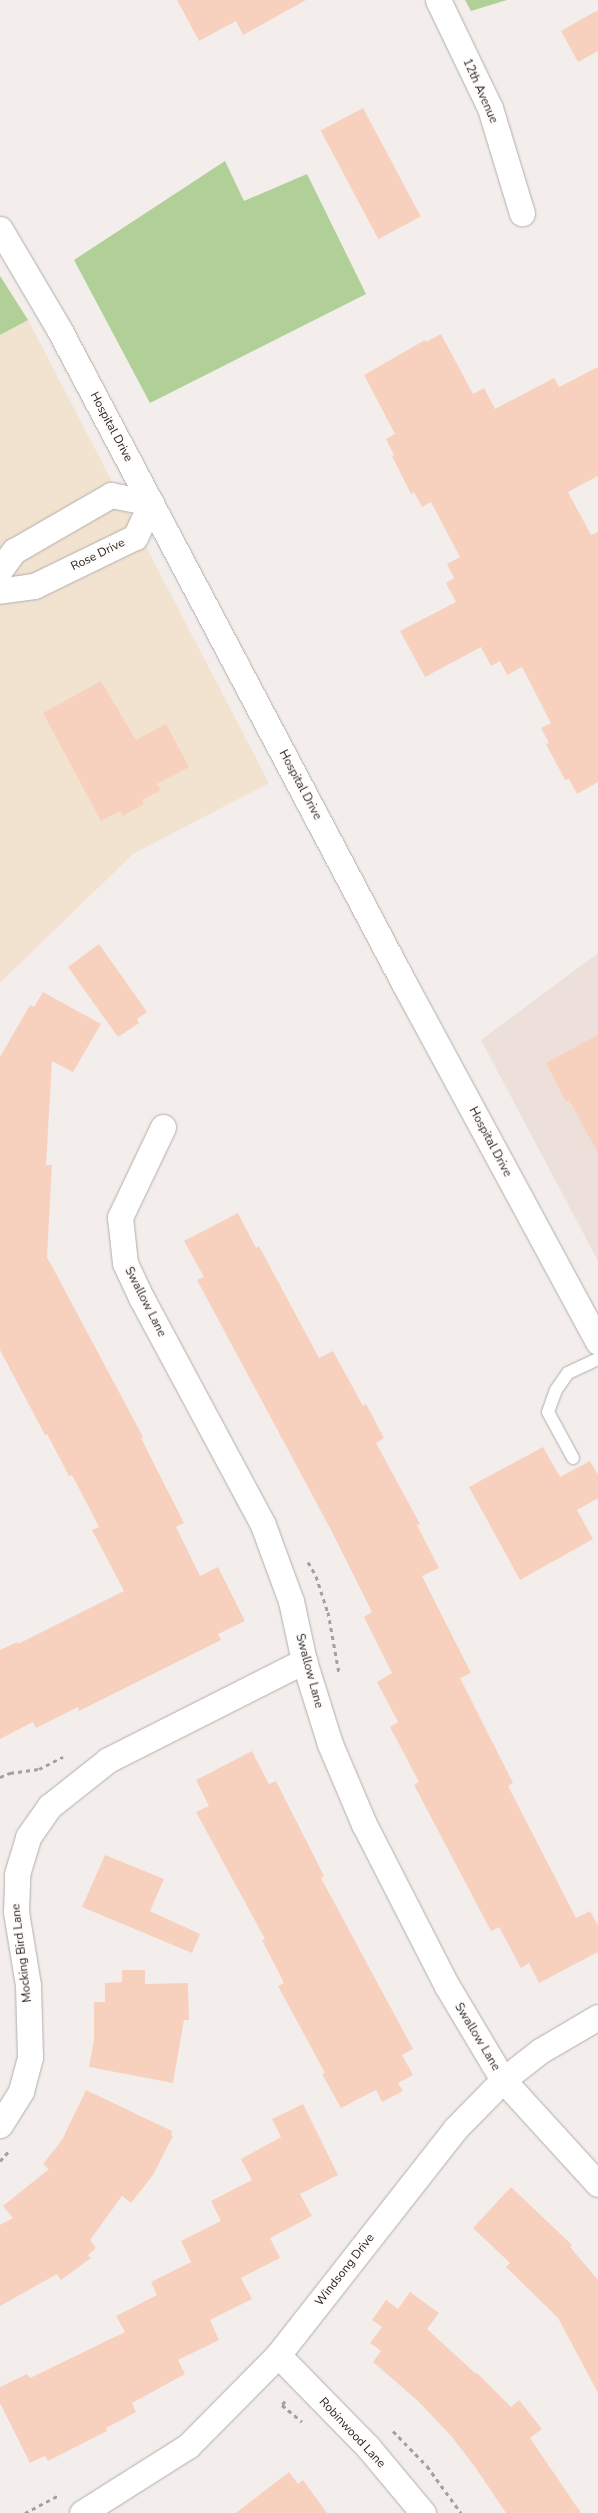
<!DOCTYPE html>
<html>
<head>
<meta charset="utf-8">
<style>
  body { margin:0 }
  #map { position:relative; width:598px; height:2513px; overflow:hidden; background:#f3eeec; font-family:"Nunito Sans",sans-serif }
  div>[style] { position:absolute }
  .commercial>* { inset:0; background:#f2e3d0 }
  .built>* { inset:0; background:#ede0da }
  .green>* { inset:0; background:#b0d097 }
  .building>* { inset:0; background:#f7d1be; transform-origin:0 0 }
  .path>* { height:3px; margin-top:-1.5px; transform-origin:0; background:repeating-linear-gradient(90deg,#a3a09e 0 4px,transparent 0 8px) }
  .roads { filter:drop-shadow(0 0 1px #b2adab) drop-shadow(0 0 1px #b2adab) }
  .lane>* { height:12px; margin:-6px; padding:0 6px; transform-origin:6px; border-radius:6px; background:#fff }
  .street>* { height:25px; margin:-12.5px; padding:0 12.5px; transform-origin:12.5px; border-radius:12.5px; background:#fff }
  span { translate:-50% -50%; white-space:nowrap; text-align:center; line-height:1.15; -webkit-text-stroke:4px #fffcfa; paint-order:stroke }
  .street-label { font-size:12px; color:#1f1e1d }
</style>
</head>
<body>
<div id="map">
  <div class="commercial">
    <div style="clip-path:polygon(0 275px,28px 320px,269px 783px,133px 854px,0 983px)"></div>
  </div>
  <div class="built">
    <div style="clip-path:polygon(598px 953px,598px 1261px,481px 1040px)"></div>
  </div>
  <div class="green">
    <div style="clip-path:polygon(465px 0,507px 0,471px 11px)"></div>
    <div style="clip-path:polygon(225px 161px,244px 201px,307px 174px,366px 294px,150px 403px,74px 260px)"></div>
    <div style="clip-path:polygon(0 276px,28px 320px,0 335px)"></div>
  </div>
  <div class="building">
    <div style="clip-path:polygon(177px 0,306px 0,243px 35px,236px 21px,199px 41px)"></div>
    <div style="clip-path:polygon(598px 10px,598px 51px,578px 62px,561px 31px)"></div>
    <div style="left:363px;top:108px;width:123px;height:48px;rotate:62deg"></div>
    <div style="clip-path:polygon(441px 334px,473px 394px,484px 388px,495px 409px,554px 378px,559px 387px,598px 367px,598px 476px,568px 492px,591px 535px,598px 532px,598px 782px,577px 794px,569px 779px,565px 780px,546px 744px,549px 743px,541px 728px,551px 723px,522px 667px,507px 675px,500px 661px,491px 666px,481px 647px,425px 677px,400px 631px,456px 602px,446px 583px,454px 578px,447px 564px,460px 557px,431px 502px,422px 507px,414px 492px,411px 494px,392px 456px,394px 455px,386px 439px,395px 434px,364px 375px,425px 340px,426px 342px)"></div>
    <div style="clip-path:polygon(101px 681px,136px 740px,166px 724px,189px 767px,157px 784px,161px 790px,142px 800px,144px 804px,123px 816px,120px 811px,101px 821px,43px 713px)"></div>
    <div style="clip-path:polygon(99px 944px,147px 1012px,137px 1019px,139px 1023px,118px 1037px,68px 967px)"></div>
    <div style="clip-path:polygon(43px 992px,101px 1024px,73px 1072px,52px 1061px,46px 1165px,52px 1165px,47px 1257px,143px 1437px,141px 1438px,184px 1523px,176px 1527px,200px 1576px,218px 1567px,245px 1621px,218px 1634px,221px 1640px,79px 1711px,78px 1707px,36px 1728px,33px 1722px,0 1739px,0 1650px,17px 1642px,18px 1644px,124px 1591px,92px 1530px,99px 1527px,72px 1475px,69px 1476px,47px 1434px,45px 1435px,0 1350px,0 1057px,30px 1005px,34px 1007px)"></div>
    <div style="clip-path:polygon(598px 1035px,598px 1153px,569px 1100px,566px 1102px,546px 1063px)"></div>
    <div style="clip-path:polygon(238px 1213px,256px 1248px,259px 1246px,319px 1358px,333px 1351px,363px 1406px,366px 1404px,384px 1438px,376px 1443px,420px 1524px,417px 1525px,439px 1568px,422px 1576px,471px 1673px,460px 1678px,513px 1783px,508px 1786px,576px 1918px,590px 1911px,598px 1926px,598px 1952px,539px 1983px,529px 1963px,521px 1968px,499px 1927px,491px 1931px,414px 1785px,419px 1782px,390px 1727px,398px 1722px,377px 1682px,392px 1673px,364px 1617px,372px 1612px,331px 1530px,197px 1280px,204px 1277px,184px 1241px)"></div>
    <div style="clip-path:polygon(543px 1447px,560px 1477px,590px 1461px,598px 1475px,598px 1498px,577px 1510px,593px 1539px,520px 1580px,469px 1487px)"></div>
    <div style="clip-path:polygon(252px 1751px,269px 1784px,276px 1781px,324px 1876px,321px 1878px,413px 2049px,402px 2055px,413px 2075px,398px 2083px,403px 2091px,382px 2102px,376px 2090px,341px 2108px,322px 2074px,325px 2073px,278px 1986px,284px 1983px,262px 1940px,265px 1939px,196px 1812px,209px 1806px,196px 1780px)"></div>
    <div style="clip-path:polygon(105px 1855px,164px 1879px,150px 1911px,200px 1934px,192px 1953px,82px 1907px)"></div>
    <div style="clip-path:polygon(122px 1970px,145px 1970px,145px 1984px,188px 1983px,189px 2020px,184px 2020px,173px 2083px,89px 2067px,94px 2040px,94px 2002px,105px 2002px,105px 1983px,122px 1982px)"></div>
    <div style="clip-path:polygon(86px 2090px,172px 2131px,171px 2135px,173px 2136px,153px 2175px,131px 2203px,122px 2196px,90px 2240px,96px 2248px,88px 2255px,91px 2258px,61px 2280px,57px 2274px,0 2306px,0 2225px,13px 2218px,3px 2206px,49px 2169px,43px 2164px,62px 2140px)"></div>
    <div style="clip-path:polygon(303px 2104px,338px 2175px,300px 2194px,312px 2216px,270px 2238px,280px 2258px,241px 2278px,252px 2299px,210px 2320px,219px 2340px,178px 2360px,185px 2374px,132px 2403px,136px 2412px,106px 2428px,107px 2431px,48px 2461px,45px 2456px,30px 2463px,0 2403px,0 2387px,27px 2374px,30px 2378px,125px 2332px,116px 2316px,157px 2295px,151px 2282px,191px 2262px,181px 2241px,221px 2221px,211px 2201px,252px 2180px,241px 2159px,281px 2137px,272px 2119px)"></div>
    <div style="clip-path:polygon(511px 2187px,572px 2245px,570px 2247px,598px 2280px,598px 2393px,558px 2318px,506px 2267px,510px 2263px,473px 2228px)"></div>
    <div style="clip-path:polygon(410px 2292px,439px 2313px,427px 2329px,476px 2374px,477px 2373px,511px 2407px,519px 2400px,542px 2429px,530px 2438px,581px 2513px,506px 2513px,475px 2467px,452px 2437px,418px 2401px,373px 2362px,381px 2351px,370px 2343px,382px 2327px,372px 2320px,386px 2300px,398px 2309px)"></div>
    <div style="clip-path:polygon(289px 2472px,298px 2484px,303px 2480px,327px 2513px,236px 2513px)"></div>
  </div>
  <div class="path">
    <div style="left:308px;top:1562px;width:16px;rotate:60deg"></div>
    <div style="left:316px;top:1576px;width:38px;rotate:72deg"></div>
    <div style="left:328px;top:1612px;width:62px;rotate:79.8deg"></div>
    <div style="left:0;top:1777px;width:11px;rotate:-22deg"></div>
    <div style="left:10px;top:1773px;width:29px;rotate:-8deg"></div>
    <div style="left:39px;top:1769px;width:27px;rotate:-27deg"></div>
    <div style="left:0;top:2161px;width:12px;rotate:-48deg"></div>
    <div style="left:285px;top:2401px;width:5px;rotate:127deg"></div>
    <div style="left:282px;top:2405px;width:26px;rotate:40deg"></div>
    <div style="left:393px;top:2431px;width:49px;rotate:45.8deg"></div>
    <div style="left:427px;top:2466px;width:58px;rotate:54.1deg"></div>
    <div style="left:25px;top:2513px;width:40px;rotate:-28deg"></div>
  </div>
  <div class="roads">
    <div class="lane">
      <div style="left:573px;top:1458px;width:52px;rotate:-118.5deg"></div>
      <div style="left:548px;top:1412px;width:23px;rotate:-70deg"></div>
      <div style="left:556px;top:1390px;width:21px;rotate:-55deg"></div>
      <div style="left:568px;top:1373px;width:33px;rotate:-25deg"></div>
    </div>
    <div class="street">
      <div style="left:438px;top:0;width:120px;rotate:64.3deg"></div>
      <div style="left:490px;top:108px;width:110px;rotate:73.1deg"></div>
      <div style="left:0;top:229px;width:118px;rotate:59.5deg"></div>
      <div style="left:60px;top:331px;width:739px;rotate:62.19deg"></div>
      <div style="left:405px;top:985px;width:406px;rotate:61.6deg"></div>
      <div style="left:0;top:570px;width:24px;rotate:-54deg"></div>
      <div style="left:14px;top:551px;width:112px;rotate:-30deg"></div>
      <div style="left:111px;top:495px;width:41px;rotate:11.3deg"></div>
      <div style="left:151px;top:503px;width:38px;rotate:115deg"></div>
      <div style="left:135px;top:537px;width:112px;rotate:154.1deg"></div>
      <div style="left:34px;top:586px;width:34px;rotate:172deg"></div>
      <div style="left:163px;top:1127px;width:100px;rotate:115.5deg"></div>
      <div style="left:120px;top:1217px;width:46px;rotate:83.8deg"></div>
      <div style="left:125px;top:1263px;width:40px;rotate:65deg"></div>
      <div style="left:142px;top:1299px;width:256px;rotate:61.8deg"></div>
      <div style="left:263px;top:1525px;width:81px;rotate:69.8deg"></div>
      <div style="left:291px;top:1601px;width:61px;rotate:77.8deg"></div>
      <div style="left:304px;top:1661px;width:87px;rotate:72.6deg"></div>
      <div style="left:330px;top:1744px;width:87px;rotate:67deg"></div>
      <div style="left:364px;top:1824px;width:182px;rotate:62.9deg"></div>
      <div style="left:447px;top:1986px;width:109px;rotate:59.2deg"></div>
      <div style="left:503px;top:2080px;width:141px;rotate:47.6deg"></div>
      <div style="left:0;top:2125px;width:40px;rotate:-58deg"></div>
      <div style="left:21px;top:2091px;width:35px;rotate:-75deg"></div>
      <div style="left:30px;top:2057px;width:72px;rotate:-91.6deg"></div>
      <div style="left:28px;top:1985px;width:74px;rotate:-99.3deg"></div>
      <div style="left:16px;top:1912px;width:38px;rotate:-88deg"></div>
      <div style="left:17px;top:1874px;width:39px;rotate:-73deg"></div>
      <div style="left:28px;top:1837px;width:38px;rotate:-55deg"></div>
      <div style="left:50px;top:1806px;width:74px;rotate:-38.4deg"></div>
      <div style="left:108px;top:1760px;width:220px;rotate:-26.8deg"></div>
      <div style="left:278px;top:2355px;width:129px;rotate:45.6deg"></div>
      <div style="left:368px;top:2447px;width:86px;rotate:50.2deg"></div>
      <div style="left:82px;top:2513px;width:125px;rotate:-32.3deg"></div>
      <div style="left:188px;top:2446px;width:128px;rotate:-45.3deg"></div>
      <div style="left:278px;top:2355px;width:287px;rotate:-51.9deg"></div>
      <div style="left:455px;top:2129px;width:69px;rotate:-45.6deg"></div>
      <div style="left:503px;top:2080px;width:47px;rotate:-38.1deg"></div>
      <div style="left:540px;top:2051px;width:67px;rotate:-30.4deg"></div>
    </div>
  </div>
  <div class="street-label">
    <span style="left:480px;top:91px;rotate:66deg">12th Avenue</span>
    <span style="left:111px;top:427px;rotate:62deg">Hospital Drive</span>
    <span style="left:98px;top:555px;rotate:-26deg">Rose Drive</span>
    <span style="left:300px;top:785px;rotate:62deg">Hospital Drive</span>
    <span style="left:490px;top:1142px;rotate:62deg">Hospital Drive</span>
    <span style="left:145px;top:1302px;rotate:63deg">Swallow Lane</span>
    <span style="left:309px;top:1671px;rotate:75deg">Swallow Lane</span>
    <span style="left:22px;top:1953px;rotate:-97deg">Mocking Bird Lane</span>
    <span style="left:477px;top:2037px;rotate:59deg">Swallow Lane</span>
    <span style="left:345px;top:2270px;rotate:-52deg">Windsong Drive</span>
    <span style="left:352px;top:2433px;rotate:47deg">Robinwood Lane</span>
  </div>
</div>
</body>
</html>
